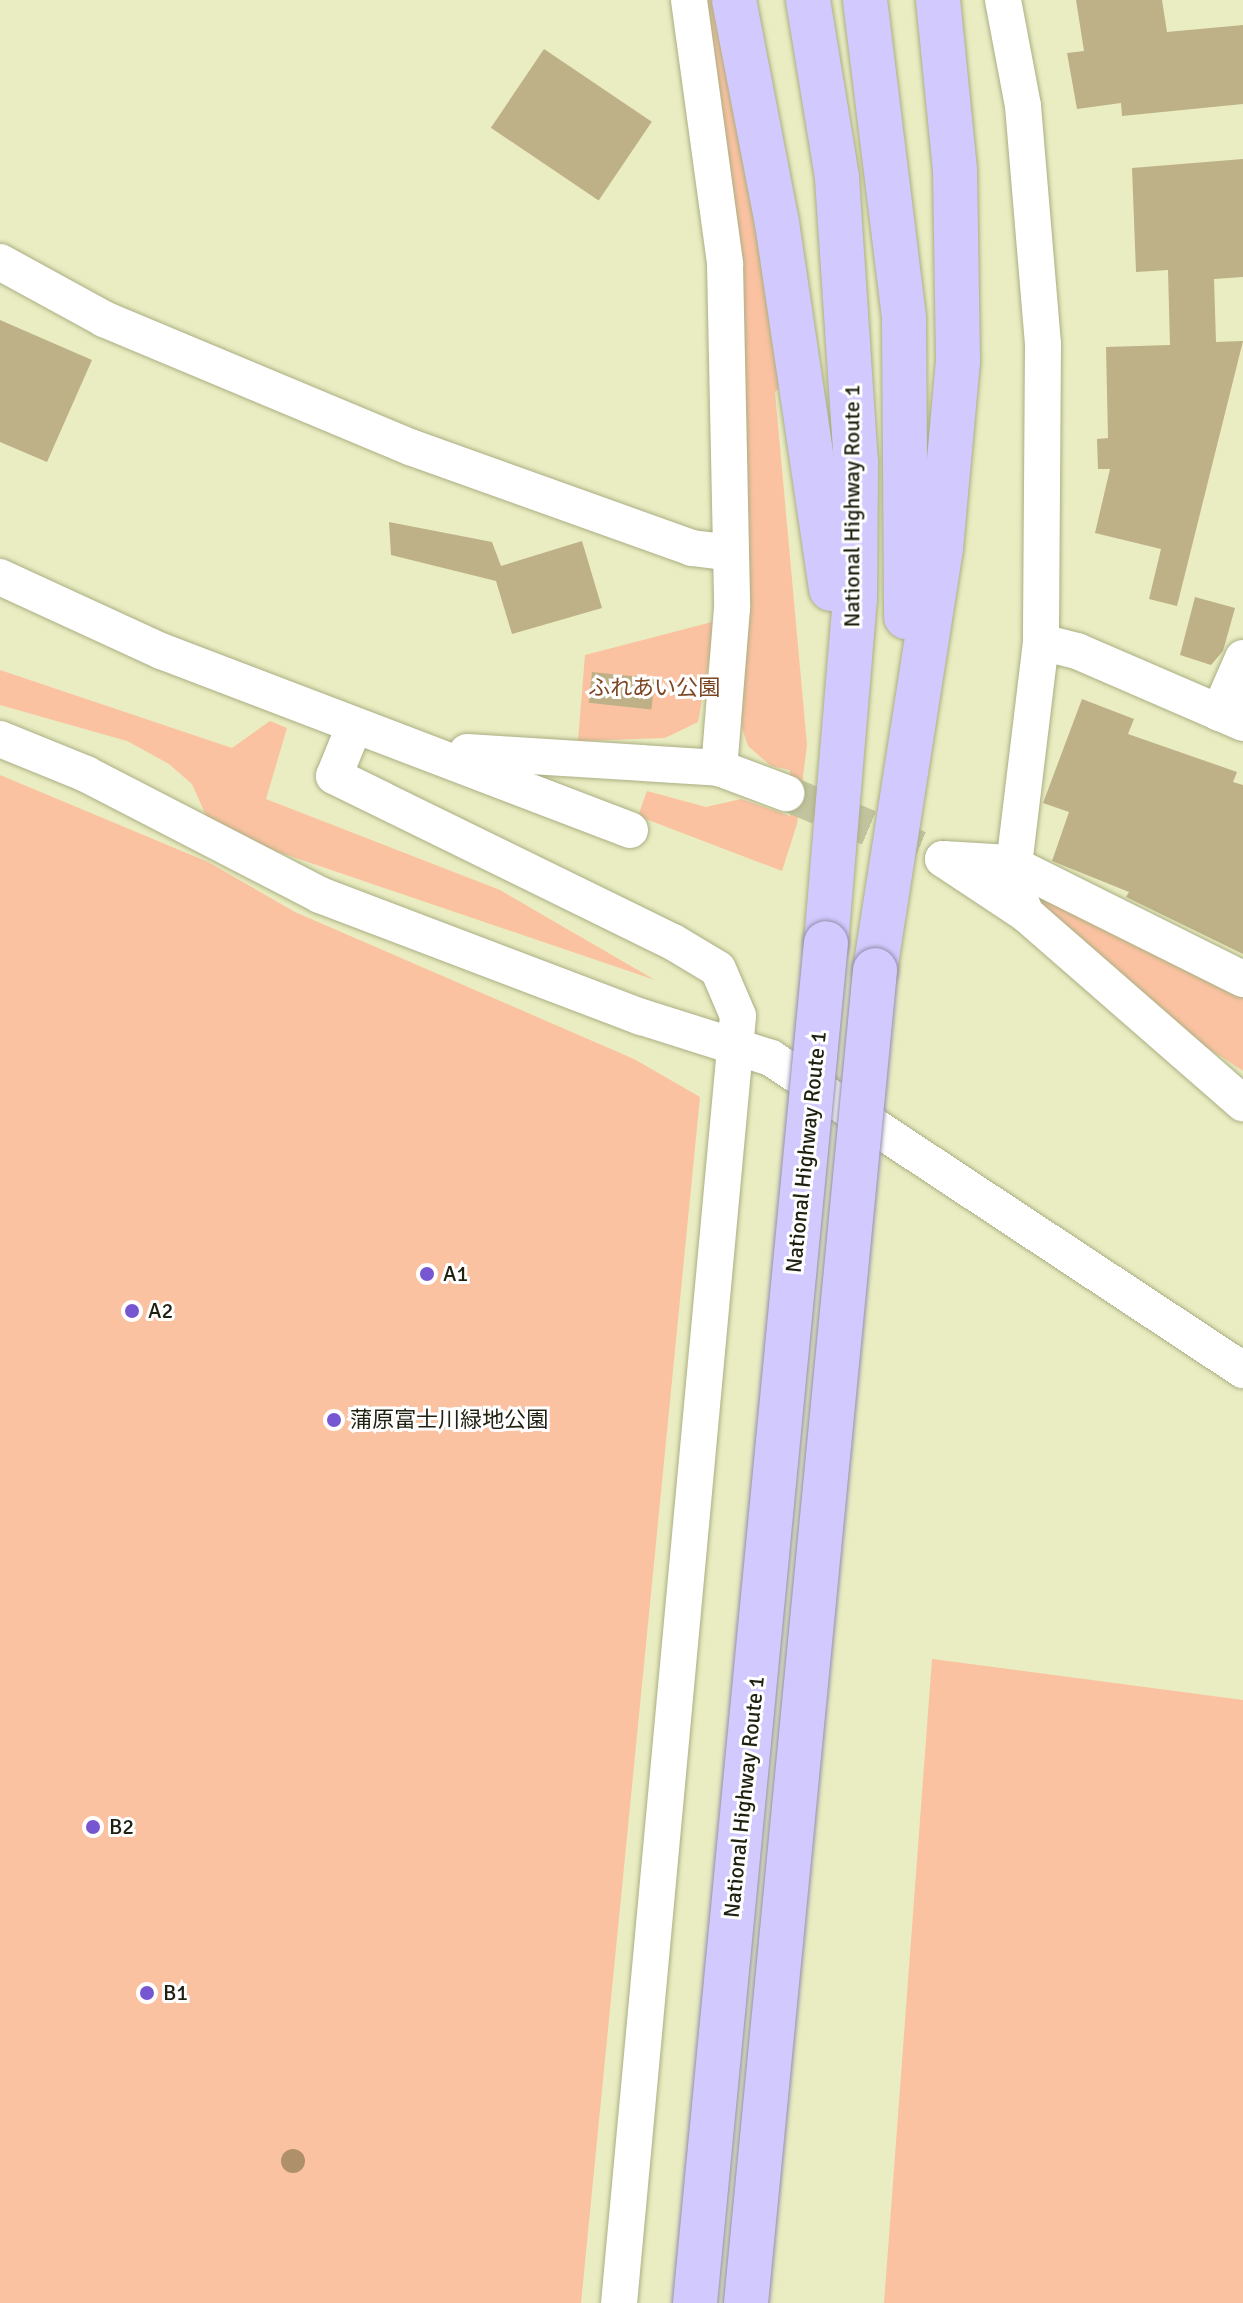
<!DOCTYPE html>
<html>
<head>
<meta charset="utf-8">
<style>
  body { margin:0 }
  #map { position:relative; width:1243px; height:2303px; overflow:hidden; background:#eaedc1; font-family:Signika,"Noto Sans JP",sans-serif }
  div>[style] { position:absolute }
  .green>* { inset:0; background:#fbc2a1 }
  .building>* { inset:0; background:#beb087; transform-origin:0 0 }
  .minor-tunnel>* { height:36px; margin-top:-18px; transform-origin:0; background:repeating-linear-gradient(90deg,#c1c49e 0 36px,transparent 0 54px) }
  .roads { filter:drop-shadow(0 0 2px #abae84) drop-shadow(0 0 2px #abae84) }
  .minor>* { height:36px; margin:-18px; padding:0 18px; transform-origin:18px; border-radius:18px; background:#fff }
  .highway>* { height:44px; margin:-22px; padding:0 22px; transform-origin:22px; border-radius:22px; background:#d2caff }
  .bridges { filter:drop-shadow(0 0 2px #938eab) drop-shadow(0 0 2px #938eab) }
  .highway-bridge>* { height:44px; margin:-22px; padding:0 22px; transform-origin:22px; border-radius:22px; background:#d2caff }
  .trees>* { width:24px; height:24px; margin:-12px; border-radius:50%; background:#ae916a }
  .dots>* { width:22px; height:22px; translate:-50% -50%; box-sizing:border-box; border:4px solid #fff; border-radius:50% }
  span { translate:-50% -50%; white-space:nowrap; text-align:center; line-height:1.15; -webkit-text-stroke:6px #fff; paint-order:stroke }
  .street-label { font-size:22px; color:#1f2010 }
  .park-label { font-size:22px; color:#7d4623 }
  .poi-label { font-size:22px; color:#1f2010 }
  .left { translate:0 -50%; text-align:left }
</style>
</head>
<body>
<div id="map">
  <div class="green">
    <div style="clip-path:polygon(703px 0,721px 0,782px 386px,775px 392px,807px 745px,797px 824px,782px 871px,638px 816px,647px 791px,706px 807px,741px 799px,790px 816px,790px 770px,771px 766px,748px 746px,742px 728px,745px 417px)"></div>
    <div style="clip-path:polygon(716px 621px,698px 722px,665px 738px,578px 741px,585px 655px)"></div>
    <div style="clip-path:polygon(0 670px,232px 748px,270px 721px,287px 728px,266px 799px,500px 890px,655px 980px,228px 835px,208px 820px,192px 784px,169px 764px,127px 741px,0 705px)"></div>
    <div style="clip-path:polygon(0 775px,208px 862px,295px 912px,634px 1059px,700px 1097px,581px 2303px,0 2303px)"></div>
    <div style="clip-path:polygon(1030px 896px,1051px 898px,1243px 998px,1243px 1071px,1191px 1037px)"></div>
    <div style="clip-path:polygon(932px 1659px,1243px 1700px,1243px 2303px,884px 2303px)"></div>
  </div>
  <div class="building">
    <div style="clip-path:polygon(1076px 0,1162px 0,1167px 32px,1243px 25px,1243px 104px,1122px 116px,1121px 103px,1077px 109px,1067px 53px,1084px 51px)"></div>
    <div style="left:544px;top:49px;width:130px;height:95px;rotate:34deg"></div>
    <div style="clip-path:polygon(1243px 159px,1243px 277px,1214px 279px,1216px 342px,1243px 341px,1177px 606px,1149px 599px,1161px 549px,1095px 533px,1110px 469px,1098px 469px,1097px 439px,1108px 438px,1106px 347px,1170px 345px,1168px 270px,1136px 272px,1132px 168px)"></div>
    <div style="clip-path:polygon(0 320px,92px 360px,47px 462px,0 442px)"></div>
    <div style="clip-path:polygon(389px 522px,492px 542px,501px 566px,582px 541px,602px 608px,512px 634px,496px 581px,391px 555px)"></div>
    <div style="clip-path:polygon(1195px 597px,1235px 608px,1223px 651px,1211px 665px,1180px 655px)"></div>
    <div style="left:592px;top:672px;width:63px;height:31px;rotate:6deg"></div>
    <div style="clip-path:polygon(1082px 699px,1134px 719px,1128px 734px,1237px 772px,1233px 782px,1243px 785px,1243px 954px,1126px 897px,1129px 892px,1052px 861px,1069px 812px,1043px 803px)"></div>
  </div>
  <div class="minor-tunnel">
    <div style="left:786px;top:793px;width:170px;rotate:22.8deg"></div>
  </div>
  <div class="roads">
    <div class="minor">
      <div style="left:689px;top:0;width:266px;rotate:82.2deg"></div>
      <div style="left:725px;top:264px;width:344px;rotate:88.8deg"></div>
      <div style="left:732px;top:608px;width:161px;rotate:94.6deg"></div>
      <div style="left:1003px;top:0;width:108px;rotate:79.3deg"></div>
      <div style="left:1023px;top:106px;width:239px;rotate:85.2deg"></div>
      <div style="left:1043px;top:344px;width:298px;rotate:90.4deg"></div>
      <div style="left:1041px;top:642px;width:241px;rotate:96.9deg"></div>
      <div style="left:1012px;top:881px;width:36px;rotate:67deg"></div>
      <div style="left:1026px;top:914px;width:288px;rotate:41.1deg"></div>
      <div style="left:0;top:262px;width:119px;rotate:28.7deg"></div>
      <div style="left:104px;top:319px;width:332px;rotate:22.7deg"></div>
      <div style="left:410px;top:447px;width:300px;rotate:19.7deg"></div>
      <div style="left:692px;top:548px;width:38px;rotate:7deg"></div>
      <div style="left:0;top:577px;width:177px;rotate:24.7deg"></div>
      <div style="left:161px;top:651px;width:502px;rotate:20.89deg"></div>
      <div style="left:1041px;top:642px;width:37px;rotate:14deg"></div>
      <div style="left:1077px;top:651px;width:181px;rotate:23.4deg"></div>
      <div style="left:1219px;top:713px;width:60px;rotate:-66.4deg"></div>
      <div style="left:354px;top:727px;width:53px;rotate:112.2deg"></div>
      <div style="left:334px;top:776px;width:377px;rotate:26.1deg"></div>
      <div style="left:673px;top:942px;width:52px;rotate:31deg"></div>
      <div style="left:718px;top:969px;width:51px;rotate:66.9deg"></div>
      <div style="left:738px;top:1016px;width:1292px;rotate:95.28deg"></div>
      <div style="left:0;top:739px;width:93px;rotate:22.1deg"></div>
      <div style="left:86px;top:774px;width:263px;rotate:27.3deg"></div>
      <div style="left:320px;top:895px;width:344px;rotate:20.8deg"></div>
      <div style="left:642px;top:1017px;width:135px;rotate:17.6deg"></div>
      <div style="left:771px;top:1058px;width:566px;rotate:33.47deg"></div>
      <div style="left:467px;top:752px;width:253px;rotate:3.6deg"></div>
      <div style="left:719px;top:768px;width:72px;rotate:20.5deg"></div>
      <div style="left:943px;top:859px;width:67px;rotate:3.4deg"></div>
      <div style="left:1010px;top:863px;width:260px;rotate:26.5deg"></div>
      <div style="left:943px;top:859px;width:100px;rotate:33.5deg"></div>
    </div>
    <div class="highway">
      <div style="left:734px;top:0;width:227px;rotate:79.1deg"></div>
      <div style="left:777px;top:223px;width:370px;rotate:81.6deg"></div>
      <div style="left:808px;top:0;width:180px;rotate:80.7deg"></div>
      <div style="left:837px;top:178px;width:285px;rotate:86.2deg"></div>
      <div style="left:856px;top:462px;width:136px;rotate:90.4deg"></div>
      <div style="left:855px;top:598px;width:346px;rotate:94.8deg"></div>
      <div style="left:865px;top:0;width:321px;rotate:83deg"></div>
      <div style="left:904px;top:319px;width:298px;rotate:89.6deg"></div>
      <div style="left:875px;top:970px;width:427px;rotate:-81.1deg"></div>
      <div style="left:941px;top:548px;width:188px;rotate:-84.8deg"></div>
      <div style="left:958px;top:361px;width:191px;rotate:-90.9deg"></div>
      <div style="left:955px;top:170px;width:171px;rotate:-95.7deg"></div>
    </div>
  </div>
  <div class="bridges">
    <div class="highway-bridge">
      <div style="left:695px;top:2303px;width:1366px;rotate:-84.5deg"></div>
      <div style="left:746px;top:2303px;width:1339px;rotate:-84.47deg"></div>
    </div>
  </div>
  <div class="trees">
    <div style="left:293px;top:2161px"></div>
  </div>
  <div class="dots">
    <div style="left:427px;top:1274px;background:#7657d1"></div>
    <div style="left:132px;top:1311px;background:#7657d1"></div>
    <div style="left:334px;top:1420px;background:#7657d1"></div>
    <div style="left:93px;top:1827px;background:#7657d1"></div>
    <div style="left:147px;top:1993px;background:#7657d1"></div>
  </div>
  <div class="street-label">
    <span style="left:852px;top:506px;rotate:-90deg">National Highway Route 1</span>
    <span style="left:806px;top:1152px;rotate:-84deg">National Highway Route 1</span>
    <span style="left:744px;top:1797px;rotate:-84deg">National Highway Route 1</span>
  </div>
  <div class="park-label">
    <span style="left:654px;top:688px">ふれあい公園</span>
  </div>
  <div class="poi-label">
    <span class="left" style="left:443px;top:1274px">A1</span>
    <span class="left" style="left:148px;top:1311px">A2</span>
    <span class="left" style="left:350px;top:1420px">蒲原富士川緑地公園</span>
    <span class="left" style="left:109px;top:1827px">B2</span>
    <span class="left" style="left:163px;top:1993px">B1</span>
  </div>
</div>
</body>
</html>
